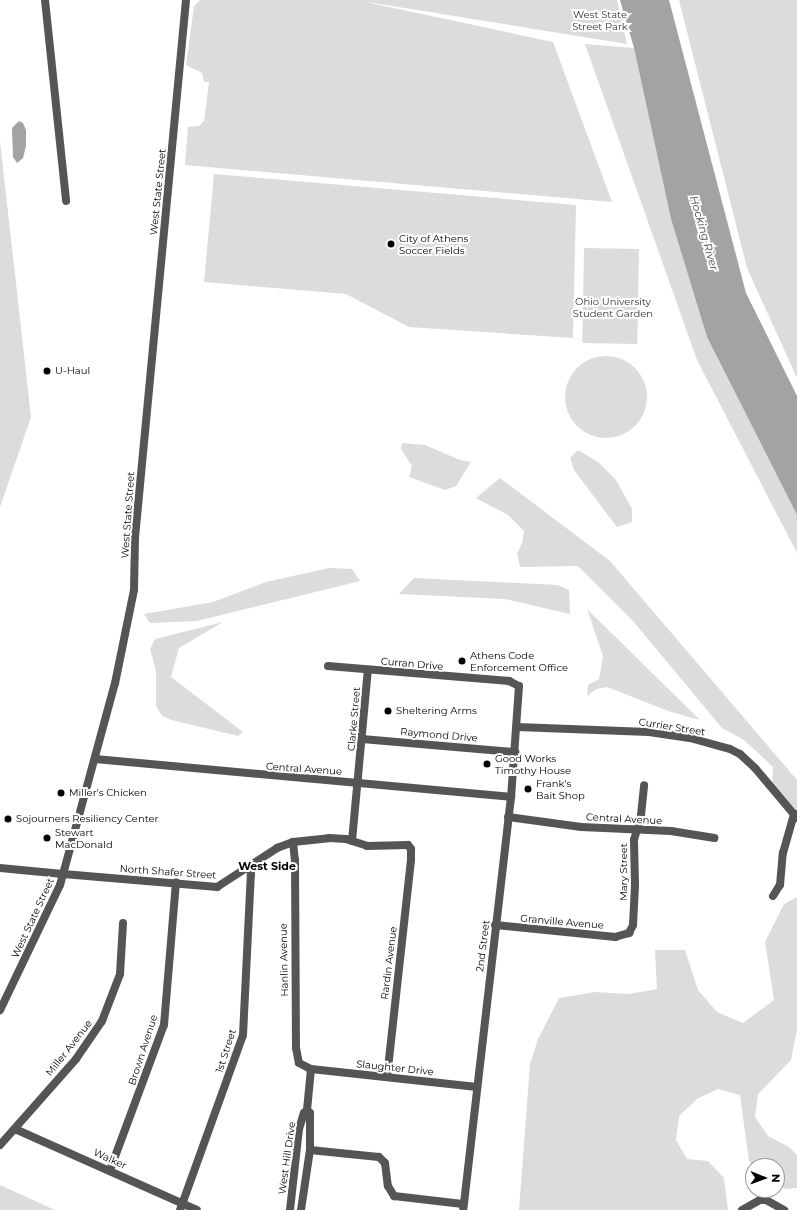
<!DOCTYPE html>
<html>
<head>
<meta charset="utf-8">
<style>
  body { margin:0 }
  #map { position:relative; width:797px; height:1210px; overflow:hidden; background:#fff; font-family:Montserrat,sans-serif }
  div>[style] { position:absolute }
  .green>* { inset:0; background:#dcdcdc; transform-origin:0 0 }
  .round { border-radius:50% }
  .water>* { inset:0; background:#a3a3a3 }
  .minor>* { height:8px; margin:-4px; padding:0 4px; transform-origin:4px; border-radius:4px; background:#555 }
  .tertiary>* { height:8px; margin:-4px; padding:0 4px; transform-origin:4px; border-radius:4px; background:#555 }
  .dots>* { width:11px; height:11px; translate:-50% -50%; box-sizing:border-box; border:2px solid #fff; border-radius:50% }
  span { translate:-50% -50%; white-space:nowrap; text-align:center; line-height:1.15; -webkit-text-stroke:4px #fff; paint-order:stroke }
  .park-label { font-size:10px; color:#333 }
  .street-label { font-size:10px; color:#000 }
  .poi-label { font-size:10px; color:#000 }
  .left { translate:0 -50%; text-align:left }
  .water-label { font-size:11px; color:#444; font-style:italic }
  .neighbourhood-label { font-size:11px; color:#000; font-weight:700 }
  .north { position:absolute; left:745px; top:1158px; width:40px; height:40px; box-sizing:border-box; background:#fff; border:1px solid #999; border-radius:50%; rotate:91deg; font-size:11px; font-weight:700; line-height:16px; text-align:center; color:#000 }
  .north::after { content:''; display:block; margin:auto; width:14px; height:18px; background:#000; clip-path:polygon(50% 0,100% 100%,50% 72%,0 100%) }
</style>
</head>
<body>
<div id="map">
  <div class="green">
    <div style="clip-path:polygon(200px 0,617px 0,627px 44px,361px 1px,553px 42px,612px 202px,185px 165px,188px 127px,199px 126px,204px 121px,209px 82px,204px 82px,202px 73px,186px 65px,194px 6px)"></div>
    <div style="clip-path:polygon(679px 0,797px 0,797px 378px,747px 268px)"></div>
    <div style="clip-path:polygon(585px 44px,634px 48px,671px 219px,707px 337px,797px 515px,797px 553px,697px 360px)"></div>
    <div style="clip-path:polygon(0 141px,31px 417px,0 507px)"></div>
    <div style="clip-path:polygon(214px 174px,576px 205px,573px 338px,409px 327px,346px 294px,204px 282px)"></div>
    <div style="left:584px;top:248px;width:55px;height:95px;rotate:1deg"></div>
    <div class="round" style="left:565px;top:356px;width:82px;height:82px"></div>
    <div style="clip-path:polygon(402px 443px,425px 445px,460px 460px,471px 462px,456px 486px,445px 490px,409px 477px,412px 466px,401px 449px)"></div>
    <div style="clip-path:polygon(578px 450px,598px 462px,616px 480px,632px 509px,632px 522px,617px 527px,610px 518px,574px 470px,570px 458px)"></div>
    <div style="clip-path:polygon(500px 478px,610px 561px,797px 780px,797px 811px,772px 787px,773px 767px,744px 740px,722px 728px,633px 621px,578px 566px,520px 567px,517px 554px,522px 543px,524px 531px,508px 515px,476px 498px)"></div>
    <div style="clip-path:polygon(329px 568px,352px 569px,360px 581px,197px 621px,150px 623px,144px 614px,213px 602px,266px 582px)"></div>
    <div style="clip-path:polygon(414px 578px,558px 585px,569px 590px,570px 614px,505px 599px,399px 594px)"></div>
    <div style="clip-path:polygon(587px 609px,700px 720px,671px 712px,607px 687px,596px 689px,587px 696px,588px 685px,599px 679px,603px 656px)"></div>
    <div style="clip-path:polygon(223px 622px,179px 648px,171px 677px,243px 732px,238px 736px,172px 720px,162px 716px,156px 706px,156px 671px,150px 649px,155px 639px)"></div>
    <div style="clip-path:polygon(797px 897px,797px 1029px,791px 1060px,758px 1094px,755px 1117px,768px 1136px,789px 1147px,797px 1155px,797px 1188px,785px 1189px,777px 1185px,777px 1166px,753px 1166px,749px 1161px,740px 1095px,718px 1089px,697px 1099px,679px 1116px,676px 1140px,687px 1159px,708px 1161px,724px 1178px,728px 1210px,519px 1210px,530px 1064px,538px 1039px,559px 998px,595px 992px,629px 994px,657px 989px,655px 950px,685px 950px,698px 990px,717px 1012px,743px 1023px,774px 1000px,765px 942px,784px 904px)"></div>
    <div style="clip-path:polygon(0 1185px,55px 1210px,0 1210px)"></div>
  </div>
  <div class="water">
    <div style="clip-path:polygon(620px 0,669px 0,746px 293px,797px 396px,797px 515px,707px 337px,671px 219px,634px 48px)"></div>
    <div style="clip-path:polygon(19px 121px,23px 123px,26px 130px,26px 146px,23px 158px,17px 163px,13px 157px,12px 128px)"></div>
  </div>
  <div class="minor">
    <div style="left:45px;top:0;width:202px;rotate:84deg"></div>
    <div style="left:186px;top:0;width:540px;rotate:95.42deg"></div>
    <div style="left:135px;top:538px;width:52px;rotate:91.1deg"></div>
    <div style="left:134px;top:590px;width:95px;rotate:101.5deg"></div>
    <div style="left:115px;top:683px;width:198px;rotate:105.2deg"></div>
    <div style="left:63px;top:874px;width:155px;rotate:4.8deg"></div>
    <div style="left:217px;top:887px;width:72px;rotate:-33deg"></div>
    <div style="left:277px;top:848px;width:17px;rotate:-21deg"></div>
    <div style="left:293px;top:842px;width:36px;rotate:-6deg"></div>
    <div style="left:329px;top:838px;width:17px;rotate:3deg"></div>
    <div style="left:346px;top:839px;width:22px;rotate:18deg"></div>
    <div style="left:367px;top:846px;width:41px;rotate:-1.4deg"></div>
    <div style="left:408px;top:845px;width:5px;rotate:53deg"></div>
    <div style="left:411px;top:849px;width:11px;rotate:90deg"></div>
    <div style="left:411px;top:860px;width:218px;rotate:96.3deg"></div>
    <div style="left:328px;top:666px;width:182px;rotate:4.7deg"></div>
    <div style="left:509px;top:681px;width:11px;rotate:27deg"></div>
    <div style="left:519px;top:686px;width:111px;rotate:94.1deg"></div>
    <div style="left:511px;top:797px;width:416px;rotate:96.6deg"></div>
    <div style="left:517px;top:727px;width:132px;rotate:2.2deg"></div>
    <div style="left:649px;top:732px;width:41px;rotate:8.3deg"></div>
    <div style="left:690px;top:738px;width:41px;rotate:15.4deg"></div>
    <div style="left:730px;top:749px;width:11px;rotate:27deg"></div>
    <div style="left:740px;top:754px;width:21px;rotate:43deg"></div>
    <div style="left:755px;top:768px;width:65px;rotate:50deg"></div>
    <div style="left:362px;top:739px;width:154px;rotate:4.9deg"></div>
    <div style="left:95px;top:759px;width:418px;rotate:5.2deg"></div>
    <div style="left:508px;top:817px;width:74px;rotate:7.8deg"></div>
    <div style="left:581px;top:827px;width:90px;rotate:2.5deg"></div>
    <div style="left:671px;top:831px;width:44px;rotate:9.2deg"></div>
    <div style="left:352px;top:841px;width:172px;rotate:-84.7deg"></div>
    <div style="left:293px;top:842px;width:18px;rotate:84deg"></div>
    <div style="left:295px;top:860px;width:188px;rotate:89.7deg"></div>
    <div style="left:296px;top:1048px;width:15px;rotate:79deg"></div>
    <div style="left:299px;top:1063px;width:13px;rotate:27deg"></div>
    <div style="left:311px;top:1069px;width:167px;rotate:6.2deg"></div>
    <div style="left:773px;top:896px;width:13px;rotate:-58deg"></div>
    <div style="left:780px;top:885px;width:32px;rotate:-85deg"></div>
    <div style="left:783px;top:853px;width:41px;rotate:-74.2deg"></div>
    <div style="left:495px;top:925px;width:121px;rotate:5.7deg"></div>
    <div style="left:615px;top:937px;width:15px;rotate:-16deg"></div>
    <div style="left:629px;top:933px;width:9px;rotate:-63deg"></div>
    <div style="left:633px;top:925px;width:40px;rotate:-87.1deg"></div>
    <div style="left:635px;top:885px;width:45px;rotate:-91.3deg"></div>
    <div style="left:634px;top:840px;width:26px;rotate:-74deg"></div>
    <div style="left:641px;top:815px;width:30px;rotate:-84deg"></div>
    <div style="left:15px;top:1129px;width:199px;rotate:24deg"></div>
    <div style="left:0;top:1145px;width:115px;rotate:-48.5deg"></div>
    <div style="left:76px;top:1059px;width:46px;rotate:-55.6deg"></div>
    <div style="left:102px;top:1021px;width:50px;rotate:-69deg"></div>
    <div style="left:120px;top:974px;width:51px;rotate:-86.6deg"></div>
    <div style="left:310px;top:1150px;width:69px;rotate:5.8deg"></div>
    <div style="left:379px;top:1157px;width:8px;rotate:45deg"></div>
    <div style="left:385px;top:1163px;width:23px;rotate:83deg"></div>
    <div style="left:388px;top:1186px;width:12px;rotate:59deg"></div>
    <div style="left:394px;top:1196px;width:69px;rotate:6.6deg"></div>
    <div style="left:110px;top:1170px;width:155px;rotate:-69.6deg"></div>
    <div style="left:164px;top:1025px;width:143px;rotate:-85.2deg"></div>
    <div style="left:180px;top:1210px;width:186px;rotate:-70.2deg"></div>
    <div style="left:243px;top:1035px;width:161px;rotate:-87.2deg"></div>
    <div style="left:251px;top:874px;width:7px;rotate:-106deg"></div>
    <div style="left:290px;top:1210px;width:81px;rotate:-83.7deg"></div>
    <div style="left:299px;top:1129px;width:17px;rotate:-73deg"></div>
    <div style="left:304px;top:1113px;width:4px;rotate:-45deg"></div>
    <div style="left:307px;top:1110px;width:41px;rotate:-84.4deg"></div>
    <div style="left:301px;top:1210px;width:61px;rotate:-81.5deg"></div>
    <div style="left:310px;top:1150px;width:37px;rotate:-90deg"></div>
    <div style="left:310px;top:1113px;width:4px;rotate:-135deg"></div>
    <div style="left:742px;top:1210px;width:21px;rotate:-29deg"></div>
    <div style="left:760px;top:1200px;width:6px"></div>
    <div style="left:766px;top:1200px;width:21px;rotate:29deg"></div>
  </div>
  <div class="tertiary">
    <div style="left:0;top:868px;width:63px;rotate:5.4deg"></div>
    <div style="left:63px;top:874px;width:11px;rotate:105deg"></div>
    <div style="left:60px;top:885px;width:139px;rotate:115.6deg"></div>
  </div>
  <div class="dots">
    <div style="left:391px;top:244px;background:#000"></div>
    <div style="left:47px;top:371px;background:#000"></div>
    <div style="left:462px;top:661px;background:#000"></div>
    <div style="left:388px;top:711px;background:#000"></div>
    <div style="left:487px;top:764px;background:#000"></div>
    <div style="left:528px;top:789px;background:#000"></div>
    <div style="left:61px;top:793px;background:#000"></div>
    <div style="left:8px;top:819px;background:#000"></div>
    <div style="left:47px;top:838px;background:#000"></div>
  </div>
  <div class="park-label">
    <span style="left:600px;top:20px">West State<br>Street Park</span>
    <span style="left:613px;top:307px">Ohio University<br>Student Garden</span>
  </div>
  <div class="street-label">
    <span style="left:158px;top:192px;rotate:-84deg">West State Street</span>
    <span style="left:128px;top:515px;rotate:-86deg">West State Street</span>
    <span style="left:412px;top:664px;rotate:5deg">Curran Drive</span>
    <span style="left:354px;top:719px;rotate:-85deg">Clarke Street</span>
    <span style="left:672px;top:727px;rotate:9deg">Currier Street</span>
    <span style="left:439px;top:735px;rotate:5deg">Raymond Drive</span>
    <span style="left:304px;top:769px;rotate:4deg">Central Avenue</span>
    <span style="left:624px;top:819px;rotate:3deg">Central Avenue</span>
    <span style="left:168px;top:872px;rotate:4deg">North Shafer Street</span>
    <span style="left:624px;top:872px;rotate:-90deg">Mary Street</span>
    <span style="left:33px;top:918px;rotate:-65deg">West State Street</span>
    <span style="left:562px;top:922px;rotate:5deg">Granville Avenue</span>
    <span style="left:483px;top:946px;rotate:-83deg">2nd Street</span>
    <span style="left:284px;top:960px;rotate:-91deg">Hanlin Avenue</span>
    <span style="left:389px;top:963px;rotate:-83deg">Rardin Avenue</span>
    <span style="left:69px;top:1048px;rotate:-52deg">Miller Avenue</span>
    <span style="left:143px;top:1050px;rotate:-72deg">Brown Avenue</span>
    <span style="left:226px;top:1051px;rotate:-72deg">1st Street</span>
    <span style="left:395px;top:1068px;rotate:6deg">Slaughter Drive</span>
    <span style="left:287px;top:1158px;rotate:-82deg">West Hill Drive</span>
    <span style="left:110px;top:1159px;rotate:24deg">Walker</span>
  </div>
  <div class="poi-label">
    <span class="left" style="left:399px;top:244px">City of Athens<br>Soccer Fields</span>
    <span class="left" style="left:55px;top:371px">U-Haul</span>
    <span class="left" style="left:470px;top:661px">Athens Code<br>Enforcement Office</span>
    <span class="left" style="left:396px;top:711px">Sheltering Arms</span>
    <span class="left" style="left:495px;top:764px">Good Works<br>Timothy House</span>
    <span class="left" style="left:536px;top:789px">Frank's<br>Bait Shop</span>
    <span class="left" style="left:69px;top:793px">Miller's Chicken</span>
    <span class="left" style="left:16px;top:819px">Sojourners Resiliency Center</span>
    <span class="left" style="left:55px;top:838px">Stewart<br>MacDonald</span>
  </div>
  <div class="water-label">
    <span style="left:704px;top:233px;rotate:74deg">Hocking River</span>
  </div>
  <div class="neighbourhood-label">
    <span style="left:267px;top:866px">West Side</span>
  </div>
  <div class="north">N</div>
</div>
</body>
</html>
